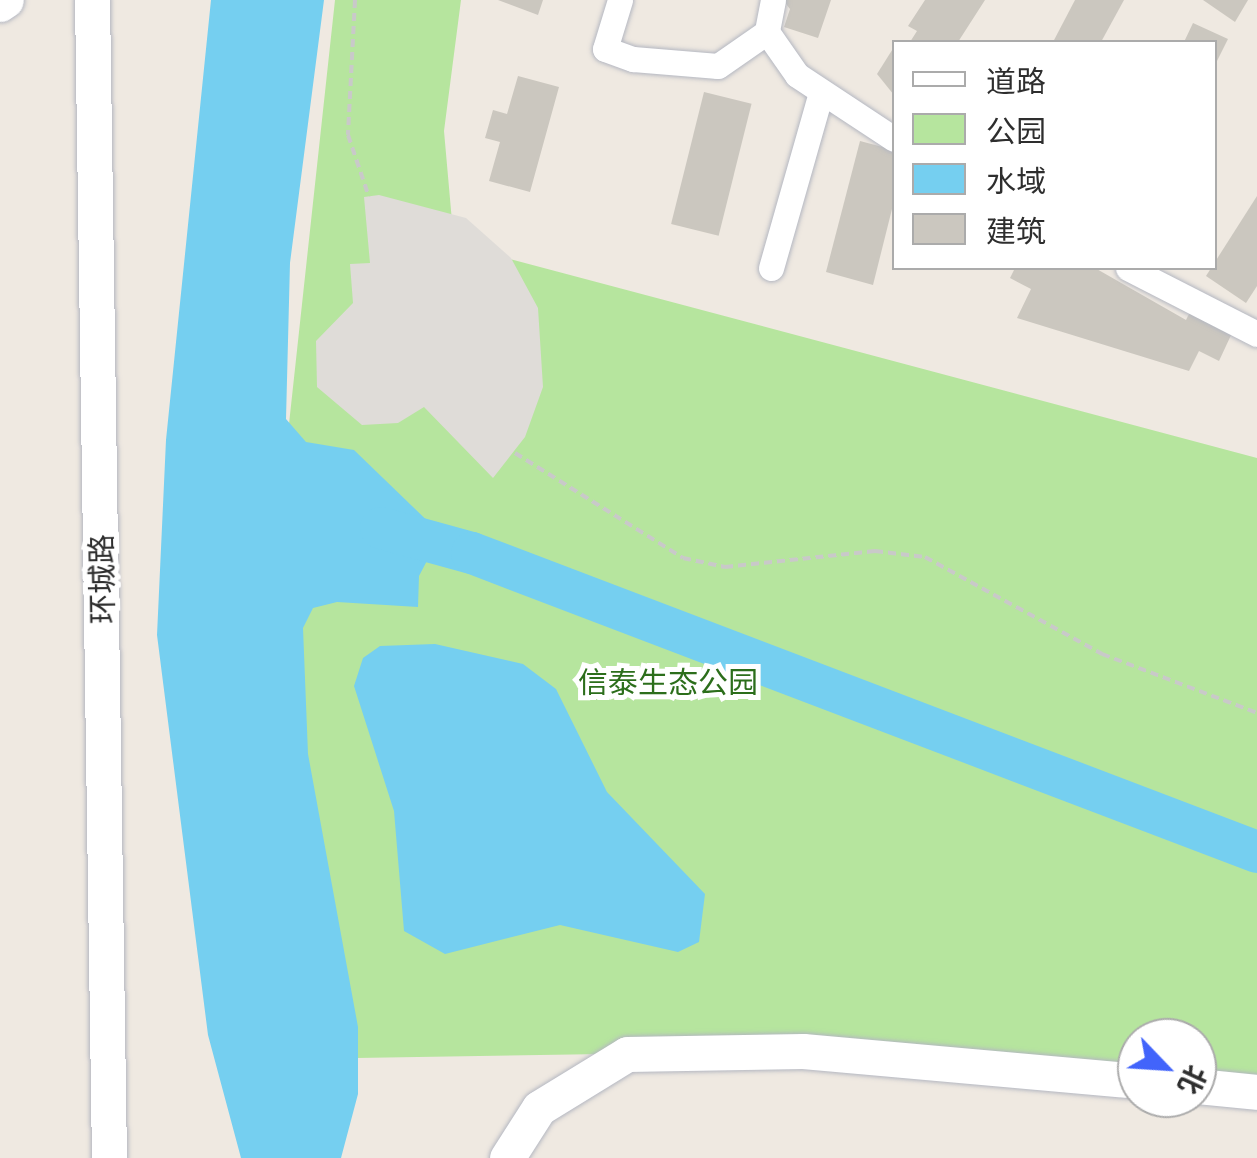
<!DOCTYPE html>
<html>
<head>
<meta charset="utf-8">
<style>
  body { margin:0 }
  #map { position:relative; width:1257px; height:1158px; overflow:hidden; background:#efe9e1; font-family:Figtree,"Noto Sans SC",sans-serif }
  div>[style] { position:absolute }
  .green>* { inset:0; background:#b6e59e }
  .plaza>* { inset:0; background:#dfdcd8 }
  .water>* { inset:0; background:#75cff0 }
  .river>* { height:42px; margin:-21px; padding:0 21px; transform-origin:21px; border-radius:21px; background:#75cff0 }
  .building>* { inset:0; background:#cbc7bf; transform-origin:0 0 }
  .path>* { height:4px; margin-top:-2px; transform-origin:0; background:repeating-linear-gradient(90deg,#c9c9c9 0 8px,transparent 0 13px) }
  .roads { filter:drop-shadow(0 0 2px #b4b7c1) drop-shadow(0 0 2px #b4b7c1) }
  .street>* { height:25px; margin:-12.5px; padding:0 12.5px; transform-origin:12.5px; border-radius:12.5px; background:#fff }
  .secondary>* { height:35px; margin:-17.5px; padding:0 17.5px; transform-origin:17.5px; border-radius:17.5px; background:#fff }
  span { translate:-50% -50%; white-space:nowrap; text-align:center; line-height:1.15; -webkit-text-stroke:10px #fff; paint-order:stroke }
  .street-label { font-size:30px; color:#2e2e2e }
  .park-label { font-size:30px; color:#2c6e1b }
  .legend { position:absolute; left:892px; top:40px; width:325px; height:230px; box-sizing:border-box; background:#fff; border:2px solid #ababab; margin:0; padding:12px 18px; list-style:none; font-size:30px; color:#2e2e2e }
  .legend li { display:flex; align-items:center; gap:20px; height:50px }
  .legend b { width:50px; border:2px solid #ababab }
  .north { position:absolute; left:1117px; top:1018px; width:100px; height:100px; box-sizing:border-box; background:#fff; border:2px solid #ababab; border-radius:50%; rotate:115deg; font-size:28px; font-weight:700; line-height:40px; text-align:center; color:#2e2e2e }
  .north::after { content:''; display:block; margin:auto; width:35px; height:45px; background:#4264fb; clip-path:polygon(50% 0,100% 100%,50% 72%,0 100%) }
</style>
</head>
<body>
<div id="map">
  <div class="green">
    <div style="clip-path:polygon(335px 0,461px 0,444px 131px,454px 244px,1257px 458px,1257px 1092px,1197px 1086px,1197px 1038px,1137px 1038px,1137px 1081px,803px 1051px,356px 1058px,299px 788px,289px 424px)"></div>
  </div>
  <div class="plaza">
    <div style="clip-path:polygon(379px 195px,466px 218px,511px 258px,538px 308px,543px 387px,525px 437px,493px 478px,424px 407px,398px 423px,362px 425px,317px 387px,316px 341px,353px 303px,350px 264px,370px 263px,364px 197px)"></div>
  </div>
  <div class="water">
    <div style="clip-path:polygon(211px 0,324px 0,290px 263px,286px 419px,306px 442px,354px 450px,441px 534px,419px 576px,418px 607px,337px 602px,313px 608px,303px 628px,308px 754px,358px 1027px,358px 1094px,341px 1158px,241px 1158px,208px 1035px,157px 635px,166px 440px)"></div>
    <div style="clip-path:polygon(435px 644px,523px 664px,556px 689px,607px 792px,705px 894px,699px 942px,678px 952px,560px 925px,445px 954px,404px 931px,394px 811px,354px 686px,363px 658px,380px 646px)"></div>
  </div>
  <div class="river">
    <div style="left:381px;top:528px;width:94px;rotate:15.4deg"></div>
    <div style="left:472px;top:553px;width:840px;rotate:20.85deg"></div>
  </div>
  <div class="building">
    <div style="clip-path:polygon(498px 0,543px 0,538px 15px)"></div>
    <div style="clip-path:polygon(783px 0,831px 0,818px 38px,784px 27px,790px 9px)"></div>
    <div style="clip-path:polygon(925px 0,985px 0,958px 42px,910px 42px,917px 31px,908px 26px)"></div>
    <div style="clip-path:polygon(1075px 0,1124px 0,1101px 42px,1053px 42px)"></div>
    <div style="clip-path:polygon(1203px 0,1248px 0,1235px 22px)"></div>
    <div style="clip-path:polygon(1193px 23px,1228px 39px,1214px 67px,1214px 42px,1184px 42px)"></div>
    <div style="clip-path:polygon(894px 47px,894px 95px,877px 74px)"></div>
    <div style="clip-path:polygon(518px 76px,559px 87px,530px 192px,489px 181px,500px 142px,485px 138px,493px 110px,507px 114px)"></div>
    <div style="left:704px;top:92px;width:49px;height:136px;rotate:14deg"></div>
    <div style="clip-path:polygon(860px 141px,894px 150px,894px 201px,873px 285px,826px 272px)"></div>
    <div style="clip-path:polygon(1257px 196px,1257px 286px,1246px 303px,1206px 276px)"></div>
    <div style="clip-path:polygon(1015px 268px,1095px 268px,1186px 320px,1190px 312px,1232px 333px,1219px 361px,1199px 351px,1189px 371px,1017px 318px,1031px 289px,1010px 278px)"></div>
  </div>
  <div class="path">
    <div style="left:355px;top:0;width:135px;rotate:93deg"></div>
    <div style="left:348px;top:135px;width:65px;rotate:71.3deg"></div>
    <div style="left:515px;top:453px;width:198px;rotate:32deg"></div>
    <div style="left:683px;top:558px;width:43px;rotate:12.1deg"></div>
    <div style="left:725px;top:567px;width:151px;rotate:-6.1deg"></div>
    <div style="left:875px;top:551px;width:50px;rotate:6.8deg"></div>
    <div style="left:925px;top:557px;width:202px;rotate:28.7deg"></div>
    <div style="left:1102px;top:654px;width:166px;rotate:20.8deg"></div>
  </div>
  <div class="roads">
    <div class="street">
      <div style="left:620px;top:0;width:51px;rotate:107deg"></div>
      <div style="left:605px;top:49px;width:30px;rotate:20deg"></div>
      <div style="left:633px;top:59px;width:85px;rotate:4.7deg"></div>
      <div style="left:718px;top:66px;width:60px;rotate:-34.8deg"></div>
      <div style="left:773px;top:0;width:33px;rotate:101deg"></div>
      <div style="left:767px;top:32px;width:52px;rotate:55.1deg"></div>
      <div style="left:797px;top:75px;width:116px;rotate:33.4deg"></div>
      <div style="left:771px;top:268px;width:183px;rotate:-74.1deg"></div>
      <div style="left:1128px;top:268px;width:145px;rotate:27.1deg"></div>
    </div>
    <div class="secondary">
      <div style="left:92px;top:0;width:1158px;rotate:89.16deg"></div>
      <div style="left:0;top:4px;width:7px;rotate:-34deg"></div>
      <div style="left:1197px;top:1086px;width:60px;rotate:5.7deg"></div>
      <div style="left:507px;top:1158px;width:59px;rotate:-57.4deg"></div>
      <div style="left:539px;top:1108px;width:103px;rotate:-31.5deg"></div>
      <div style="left:627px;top:1054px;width:176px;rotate:-1deg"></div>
      <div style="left:803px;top:1051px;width:335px;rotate:5.1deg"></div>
    </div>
  </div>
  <div class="street-label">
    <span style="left:103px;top:579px;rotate:-91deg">环城路</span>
  </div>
  <div class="park-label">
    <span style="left:668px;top:683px">信泰生态公园</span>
  </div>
  <ul class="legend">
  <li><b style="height:12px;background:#fff"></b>道路</li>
  <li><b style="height:28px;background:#b6e59e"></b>公园</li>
  <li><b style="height:28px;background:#75cff0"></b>水域</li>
  <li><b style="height:28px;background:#cbc7bf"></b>建筑</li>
  </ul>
  <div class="north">北</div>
</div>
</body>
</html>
